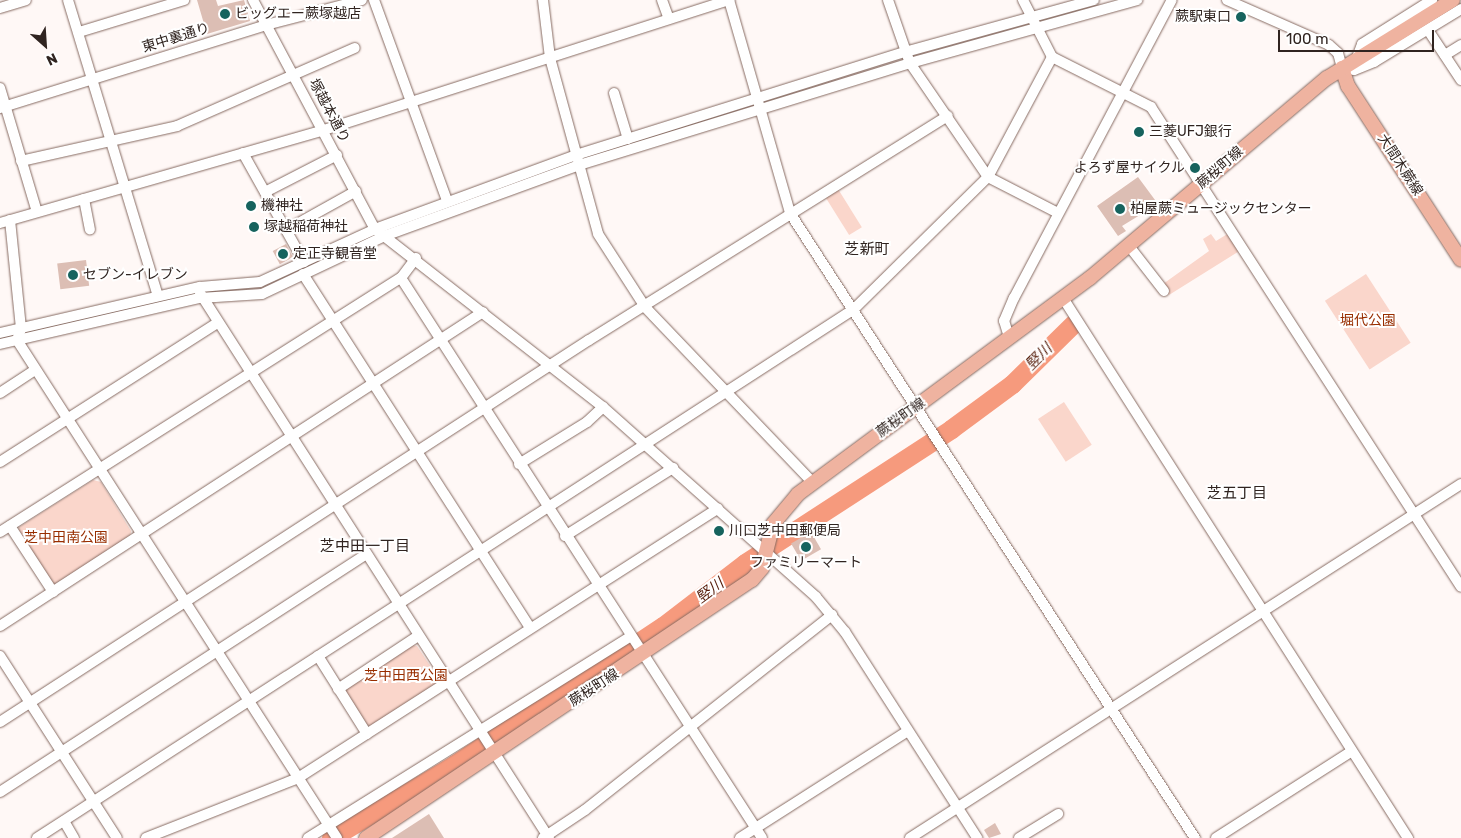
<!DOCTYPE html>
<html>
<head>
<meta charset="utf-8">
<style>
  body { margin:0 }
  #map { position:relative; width:1461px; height:838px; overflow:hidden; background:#fff8f6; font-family:Rubik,"Noto Sans JP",sans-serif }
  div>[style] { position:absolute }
  .green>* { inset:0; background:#fad6cb; transform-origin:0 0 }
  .river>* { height:19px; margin:-9.5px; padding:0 9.5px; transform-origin:9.5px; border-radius:9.5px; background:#f69a7d }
  .building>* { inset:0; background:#dcbeb4; transform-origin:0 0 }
  .roads { filter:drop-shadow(0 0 1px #876b62) drop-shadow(0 0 1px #876b62) }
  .minor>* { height:10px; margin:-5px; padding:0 5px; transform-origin:5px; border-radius:5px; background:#fff }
  .major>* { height:14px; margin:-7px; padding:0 7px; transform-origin:7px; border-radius:7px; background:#efb3a0 }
  .dots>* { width:14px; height:14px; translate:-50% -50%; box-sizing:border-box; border:2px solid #fff; border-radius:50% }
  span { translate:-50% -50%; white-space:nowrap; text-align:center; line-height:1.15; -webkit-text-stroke:4px #fff; paint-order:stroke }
  .poi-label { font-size:14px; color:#302420 }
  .left { translate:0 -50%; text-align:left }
  .right { translate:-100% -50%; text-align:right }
  .street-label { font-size:14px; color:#302420 }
  .park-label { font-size:14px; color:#982e00 }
  .neighbourhood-label { font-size:15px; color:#302420 }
  .water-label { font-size:15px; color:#551c09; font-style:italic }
  .north { position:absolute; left:20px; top:20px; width:50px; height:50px; -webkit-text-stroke:4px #fff; paint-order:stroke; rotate:154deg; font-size:14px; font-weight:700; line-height:20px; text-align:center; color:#302420 }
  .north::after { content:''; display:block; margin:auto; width:18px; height:22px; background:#302420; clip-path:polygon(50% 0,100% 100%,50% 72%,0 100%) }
  .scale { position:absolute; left:1278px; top:30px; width:156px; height:22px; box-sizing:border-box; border:2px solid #302420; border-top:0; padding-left:6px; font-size:15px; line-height:18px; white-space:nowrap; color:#302420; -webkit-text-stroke:4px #fff; paint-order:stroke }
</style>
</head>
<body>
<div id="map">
  <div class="green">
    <div style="left:838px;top:189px;width:45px;height:15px;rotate:58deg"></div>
    <div style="clip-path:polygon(1229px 233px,1241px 250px,1169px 295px,1163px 284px,1209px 251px,1203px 239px,1211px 234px,1216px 241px)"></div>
    <div style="left:1366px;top:274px;width:82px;height:49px;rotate:57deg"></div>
    <div style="left:1064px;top:402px;width:51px;height:31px;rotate:57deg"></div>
    <div style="clip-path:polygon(93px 480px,101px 482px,131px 531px,130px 538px,52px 586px,18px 532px,19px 527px)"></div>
    <div style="clip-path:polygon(412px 645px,417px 646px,437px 676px,435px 685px,371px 726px,366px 725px,345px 691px,347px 687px)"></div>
  </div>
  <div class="river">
    <div style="left:331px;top:838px;width:144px;rotate:-30.8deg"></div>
    <div style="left:455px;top:764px;width:250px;rotate:-33.6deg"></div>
    <div style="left:663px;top:626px;width:103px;rotate:-37.5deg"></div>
    <div style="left:745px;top:563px;width:246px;rotate:-33deg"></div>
    <div style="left:951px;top:429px;width:76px;rotate:-36.4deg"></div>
    <div style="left:1012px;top:384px;width:86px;rotate:-44.5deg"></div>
  </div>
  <div class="building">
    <div style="clip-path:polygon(197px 0,216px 0,218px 6px,244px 0,250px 21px,207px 34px)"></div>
    <div style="clip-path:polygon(1138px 177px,1158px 204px,1122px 226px,1126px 231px,1118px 236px,1097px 206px)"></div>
    <div style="left:286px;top:244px;width:15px;height:15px;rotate:62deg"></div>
    <div style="left:86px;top:260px;width:26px;height:29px;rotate:83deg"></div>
    <div style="left:811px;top:532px;width:20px;height:23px;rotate:60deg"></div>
    <div style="clip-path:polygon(429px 814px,444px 838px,392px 838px)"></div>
    <div style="clip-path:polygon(995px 823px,1001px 834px,989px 838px,984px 830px)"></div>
  </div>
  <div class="roads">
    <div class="minor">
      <div style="left:68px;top:0;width:309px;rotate:73.1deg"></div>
      <div style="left:253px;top:0;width:259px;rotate:62deg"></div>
      <div style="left:375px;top:229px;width:289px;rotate:38deg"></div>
      <div style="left:603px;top:407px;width:285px;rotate:41.7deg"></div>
      <div style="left:816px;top:597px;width:45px;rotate:50.4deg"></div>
      <div style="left:845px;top:632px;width:245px;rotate:57.3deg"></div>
      <div style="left:374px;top:0;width:214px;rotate:70deg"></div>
      <div style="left:543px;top:0;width:58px;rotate:83.1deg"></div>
      <div style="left:550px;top:58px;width:182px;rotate:74.7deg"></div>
      <div style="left:598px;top:234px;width:87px;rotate:57.2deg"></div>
      <div style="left:645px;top:307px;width:243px;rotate:46.3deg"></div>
      <div style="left:662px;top:0;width:20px;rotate:70deg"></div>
      <div style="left:729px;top:0;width:222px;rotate:74deg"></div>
      <div style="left:790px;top:213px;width:745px;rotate:57.06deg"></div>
      <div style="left:888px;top:0;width:67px;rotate:70.8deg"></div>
      <div style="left:910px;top:63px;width:138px;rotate:55.6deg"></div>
      <div style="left:988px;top:177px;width:79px;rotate:27.2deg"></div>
      <div style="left:1023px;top:0;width:64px;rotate:63deg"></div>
      <div style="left:1052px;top:57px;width:111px;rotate:26.8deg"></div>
      <div style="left:1151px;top:107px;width:571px;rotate:57.14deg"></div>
      <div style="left:1227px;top:0;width:111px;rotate:23.8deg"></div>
      <div style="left:1329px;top:45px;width:12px;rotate:42deg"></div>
      <div style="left:1338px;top:53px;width:16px;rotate:75deg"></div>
      <div style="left:1342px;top:68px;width:12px;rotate:9deg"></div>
      <div style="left:1354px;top:70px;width:22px;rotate:-22deg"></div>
      <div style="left:1374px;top:62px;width:102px;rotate:-31.3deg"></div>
      <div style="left:0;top:8px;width:27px;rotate:-17deg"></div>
      <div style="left:1428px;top:30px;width:60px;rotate:56.6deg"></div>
      <div style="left:79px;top:32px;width:110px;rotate:-16.9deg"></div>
      <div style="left:1445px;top:55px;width:19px;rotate:-32deg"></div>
      <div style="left:1356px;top:60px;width:17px;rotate:-69deg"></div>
      <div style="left:1362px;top:44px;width:83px;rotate:-32.2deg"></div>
      <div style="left:0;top:88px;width:129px;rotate:73.4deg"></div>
      <div style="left:614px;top:93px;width:48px;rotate:73.1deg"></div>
      <div style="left:0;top:108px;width:279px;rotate:-17.3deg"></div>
      <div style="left:266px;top:25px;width:99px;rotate:-14.6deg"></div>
      <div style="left:243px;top:153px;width:125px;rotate:60.8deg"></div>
      <div style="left:21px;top:161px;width:160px;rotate:-12.6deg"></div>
      <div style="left:177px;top:126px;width:194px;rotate:-23.7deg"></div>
      <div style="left:265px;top:192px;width:81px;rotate:-27.2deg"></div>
      <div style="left:84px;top:199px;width:31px;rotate:79deg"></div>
      <div style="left:10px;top:220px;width:110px;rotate:84.2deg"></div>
      <div style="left:21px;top:329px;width:12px;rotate:110deg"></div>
      <div style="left:17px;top:340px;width:592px;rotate:57.28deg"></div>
      <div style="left:0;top:223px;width:337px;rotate:-16deg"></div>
      <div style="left:324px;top:130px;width:426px;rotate:-17.8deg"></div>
      <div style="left:286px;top:230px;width:80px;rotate:-29.1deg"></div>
      <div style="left:1129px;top:246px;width:57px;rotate:52.1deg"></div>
      <div style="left:416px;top:258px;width:25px;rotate:127deg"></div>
      <div style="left:401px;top:278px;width:666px;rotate:57.19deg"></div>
      <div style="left:303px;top:274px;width:420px;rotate:57.3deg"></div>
      <div style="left:200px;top:293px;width:647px;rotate:57.37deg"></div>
      <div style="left:1063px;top:298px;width:641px;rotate:57.43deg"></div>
      <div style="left:0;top:333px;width:205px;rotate:-13deg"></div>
      <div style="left:200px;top:287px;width:60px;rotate:-4.8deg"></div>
      <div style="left:260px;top:282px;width:127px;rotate:-24.7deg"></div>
      <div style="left:375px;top:229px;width:214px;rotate:-20.2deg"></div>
      <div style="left:576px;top:155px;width:345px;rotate:-17.4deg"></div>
      <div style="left:905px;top:52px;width:196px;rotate:-15.4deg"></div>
      <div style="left:1009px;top:337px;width:17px;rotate:-107deg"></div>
      <div style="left:1004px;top:321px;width:25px;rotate:-67deg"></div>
      <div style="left:1014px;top:298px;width:337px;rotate:-62.1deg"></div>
      <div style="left:0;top:344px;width:205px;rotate:-13deg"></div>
      <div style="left:200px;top:298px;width:62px;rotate:-3.7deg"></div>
      <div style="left:262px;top:294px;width:138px;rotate:-25.3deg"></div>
      <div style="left:387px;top:235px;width:204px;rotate:-20deg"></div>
      <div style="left:579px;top:165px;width:346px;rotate:-17.1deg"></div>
      <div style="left:910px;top:63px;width:236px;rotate:-15.5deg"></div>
      <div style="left:0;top:393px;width:42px;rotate:-33.3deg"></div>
      <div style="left:0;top:462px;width:256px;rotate:-32.6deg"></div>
      <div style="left:519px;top:464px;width:80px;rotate:-31.7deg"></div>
      <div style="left:587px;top:422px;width:22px;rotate:-43deg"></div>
      <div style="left:10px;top:526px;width:79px;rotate:56.9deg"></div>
      <div style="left:0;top:532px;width:475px;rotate:-32.4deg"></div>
      <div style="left:565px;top:536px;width:128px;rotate:-32.2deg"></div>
      <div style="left:0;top:626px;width:576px;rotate:-33.03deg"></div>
      <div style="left:0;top:656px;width:216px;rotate:57.3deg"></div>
      <div style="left:318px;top:656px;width:92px;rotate:57.9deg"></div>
      <div style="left:338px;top:689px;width:96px;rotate:-33.5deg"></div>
      <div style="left:0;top:722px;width:702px;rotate:-32.97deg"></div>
      <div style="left:589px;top:340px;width:423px;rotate:-32deg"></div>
      <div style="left:0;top:792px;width:435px;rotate:-33deg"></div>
      <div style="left:64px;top:821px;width:20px;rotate:60deg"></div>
      <div style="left:37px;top:838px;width:973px;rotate:-32.92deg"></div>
      <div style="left:854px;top:309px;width:188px;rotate:-44.6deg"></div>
      <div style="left:988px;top:177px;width:136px;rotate:-61.9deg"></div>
      <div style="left:146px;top:838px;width:163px;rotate:-21.5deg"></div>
      <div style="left:298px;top:778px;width:499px;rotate:-32.7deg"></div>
      <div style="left:308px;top:838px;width:380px;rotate:-32deg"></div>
      <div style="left:543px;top:838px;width:50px;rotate:-33.7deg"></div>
      <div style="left:585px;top:810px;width:315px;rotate:-38.3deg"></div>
      <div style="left:740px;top:838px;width:199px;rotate:-32.5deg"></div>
      <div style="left:910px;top:838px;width:655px;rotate:-32.72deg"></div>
      <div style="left:1019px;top:838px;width:46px;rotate:-31.6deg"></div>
      <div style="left:1216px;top:838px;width:161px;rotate:-32.6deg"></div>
    </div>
    <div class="major">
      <div style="left:1342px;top:68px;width:19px;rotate:72deg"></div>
      <div style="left:1348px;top:86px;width:207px;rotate:57deg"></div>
      <div style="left:366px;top:838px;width:464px;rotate:-33.8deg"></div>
      <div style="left:752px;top:580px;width:16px;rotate:-50deg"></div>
      <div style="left:762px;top:568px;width:45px;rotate:-76deg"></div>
      <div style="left:773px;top:524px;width:39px;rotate:-50deg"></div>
      <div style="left:798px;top:494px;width:363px;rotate:-36.5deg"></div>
      <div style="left:1090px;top:278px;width:310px;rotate:-40.2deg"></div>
      <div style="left:1327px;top:78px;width:148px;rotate:-31.8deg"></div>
    </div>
  </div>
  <div class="dots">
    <div style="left:225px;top:14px;background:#16635e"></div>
    <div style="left:1241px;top:17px;background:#16635e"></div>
    <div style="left:1139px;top:132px;background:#16635e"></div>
    <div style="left:1195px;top:168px;background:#16635e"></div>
    <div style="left:251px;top:206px;background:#16635e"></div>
    <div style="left:1120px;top:209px;background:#16635e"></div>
    <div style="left:254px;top:227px;background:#16635e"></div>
    <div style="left:283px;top:254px;background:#16635e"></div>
    <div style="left:73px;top:275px;background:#16635e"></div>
    <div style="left:719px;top:531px;background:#16635e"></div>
    <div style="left:806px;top:547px;background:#16635e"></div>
  </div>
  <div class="poi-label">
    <span class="left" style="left:235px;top:14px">ビッグエー蕨塚越店</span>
    <span class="right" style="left:1231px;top:17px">蕨駅東口</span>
    <span class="left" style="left:1149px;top:132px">三菱UFJ銀行</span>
    <span class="right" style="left:1185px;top:168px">よろず屋サイクル</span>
    <span class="left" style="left:261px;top:206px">機神社</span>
    <span class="left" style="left:1130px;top:209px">柏屋蕨ミュージックセンター</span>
    <span class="left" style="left:264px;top:227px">塚越稲荷神社</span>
    <span class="left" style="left:293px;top:254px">定正寺観音堂</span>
    <span class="left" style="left:83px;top:275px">セブン-イレブン</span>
    <span class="left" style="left:729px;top:531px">川口芝中田郵便局</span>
    <span style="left:806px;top:563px">ファミリーマート</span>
  </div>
  <div class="street-label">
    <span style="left:176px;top:38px;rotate:-17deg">東中裏通り</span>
    <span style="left:329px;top:111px;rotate:62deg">塚越本通り</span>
    <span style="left:1400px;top:165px;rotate:57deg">大間木蕨線</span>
    <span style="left:1220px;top:168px;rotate:-41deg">蕨桜町線</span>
    <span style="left:901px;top:418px;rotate:-36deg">蕨桜町線</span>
    <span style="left:594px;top:688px;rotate:-33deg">蕨桜町線</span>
  </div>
  <div class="park-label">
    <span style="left:1368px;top:321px">堀代公園</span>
    <span style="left:66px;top:538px">芝中田南公園</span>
    <span style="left:406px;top:676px">芝中田西公園</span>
  </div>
  <div class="neighbourhood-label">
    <span style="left:867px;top:250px">芝新町</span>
    <span style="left:1237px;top:494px">芝五丁目</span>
    <span style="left:365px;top:547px">芝中田一丁目</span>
  </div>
  <div class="water-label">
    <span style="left:1039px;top:357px;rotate:-45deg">竪川</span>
    <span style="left:710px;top:591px;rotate:-37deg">竪川</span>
  </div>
  <div class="north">N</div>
  <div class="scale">100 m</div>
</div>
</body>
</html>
